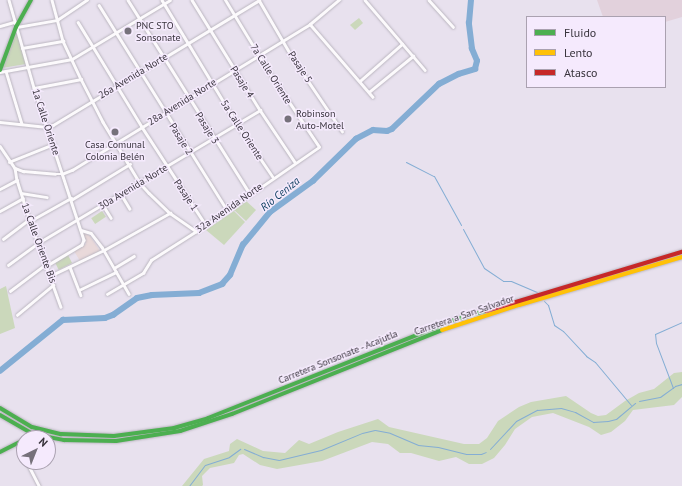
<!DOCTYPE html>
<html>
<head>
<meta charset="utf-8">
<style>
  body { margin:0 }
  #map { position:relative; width:682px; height:486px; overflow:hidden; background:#e8e1ee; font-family:"PT Sans",sans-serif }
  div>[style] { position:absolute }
  .industrial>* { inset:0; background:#e2d1dc }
  .education>* { inset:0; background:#e9d9da }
  .green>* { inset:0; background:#cbd8bb; transform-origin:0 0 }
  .stream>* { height:1px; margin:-0.5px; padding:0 0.5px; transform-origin:0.5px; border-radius:0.5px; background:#84add4 }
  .river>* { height:5.5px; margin:-2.75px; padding:0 2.75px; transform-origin:2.75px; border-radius:2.75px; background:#84add4 }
  .roads { filter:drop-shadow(0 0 1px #bbb6c0) drop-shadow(0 0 1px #bbb6c0) }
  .street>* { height:2.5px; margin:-1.25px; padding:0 1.25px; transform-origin:1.25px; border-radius:1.25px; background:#fcfafc }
  .fast>* { height:4px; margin:-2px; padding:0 2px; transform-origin:2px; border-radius:2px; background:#4caf50 }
  .slow>* { height:4px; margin:-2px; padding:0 2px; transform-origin:2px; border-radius:2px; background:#ffc107 }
  .jam>* { height:4px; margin:-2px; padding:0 2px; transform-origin:2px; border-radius:2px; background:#c62828 }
  .dots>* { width:11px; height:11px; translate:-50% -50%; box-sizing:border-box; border:2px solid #f5eafd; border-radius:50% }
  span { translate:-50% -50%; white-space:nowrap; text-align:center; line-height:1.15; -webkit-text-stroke:3px #f5eafd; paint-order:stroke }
  .poi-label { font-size:10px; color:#39343d }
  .left { translate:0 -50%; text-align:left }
  .street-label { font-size:10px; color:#39343d }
  .water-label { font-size:11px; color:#06395a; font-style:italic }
  .legend { position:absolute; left:526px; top:16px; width:140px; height:72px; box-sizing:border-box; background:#f5eafd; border:1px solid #aaa1b0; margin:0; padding:5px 7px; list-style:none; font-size:12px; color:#39343d }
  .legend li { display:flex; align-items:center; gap:8px; height:20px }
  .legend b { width:20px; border:1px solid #aaa1b0 }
  .north { position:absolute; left:16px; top:430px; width:40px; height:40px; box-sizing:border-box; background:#f5eafd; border:1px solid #aaa1b0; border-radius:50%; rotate:43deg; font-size:11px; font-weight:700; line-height:16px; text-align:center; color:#39343d }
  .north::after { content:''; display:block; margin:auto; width:14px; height:18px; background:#76717b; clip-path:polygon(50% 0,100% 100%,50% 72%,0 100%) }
</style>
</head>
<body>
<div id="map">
  <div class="industrial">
    <div style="clip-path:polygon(597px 0,682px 0,682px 17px,665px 22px,665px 17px,603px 17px)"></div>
  </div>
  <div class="education">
    <div style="clip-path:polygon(82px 232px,90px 236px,100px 251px,80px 261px,74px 251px,86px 244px)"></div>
  </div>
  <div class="green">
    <div style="clip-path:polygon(359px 18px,363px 23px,355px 30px,350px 25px)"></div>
    <div style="clip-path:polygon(16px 31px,26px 64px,2px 68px)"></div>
    <div style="clip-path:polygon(245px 200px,256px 210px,246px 221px,233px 209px)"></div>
    <div style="left:102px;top:211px;width:7px;height:13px;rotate:56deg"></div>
    <div style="clip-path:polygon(234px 211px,245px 222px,224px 245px,206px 230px)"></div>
    <div style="left:68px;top:255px;width:9px;height:15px;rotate:63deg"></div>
    <div style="clip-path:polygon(6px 286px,15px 328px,0 334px,0 289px)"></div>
    <div style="clip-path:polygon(682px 372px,682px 397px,674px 405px,633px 410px,625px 421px,611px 432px,601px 435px,589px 427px,553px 413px,532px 417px,515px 429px,505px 445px,494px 458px,482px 464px,469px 464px,456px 457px,439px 461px,411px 453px,400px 453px,388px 444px,372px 442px,322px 461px,277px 469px,260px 465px,243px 454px,239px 455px,234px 463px,210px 468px,202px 476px,203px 485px,202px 486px,182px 486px,204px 459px,229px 451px,230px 444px,237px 439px,263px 451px,285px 453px,299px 440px,309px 444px,338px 432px,378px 419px,389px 427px,464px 444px,479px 444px,487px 438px,498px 421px,519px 407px,531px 402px,566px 396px,591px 413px,598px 416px,606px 415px,625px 401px,639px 393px,654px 389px,674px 373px)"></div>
  </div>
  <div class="stream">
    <div style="left:406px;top:162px;width:31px;rotate:27deg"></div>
    <div style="left:434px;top:176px;width:56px;rotate:61.1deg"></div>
    <div style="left:463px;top:229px;width:44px;rotate:61.7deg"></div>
    <div style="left:484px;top:268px;width:23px;rotate:34deg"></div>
    <div style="left:503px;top:281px;width:8px"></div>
    <div style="left:511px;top:281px;width:28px;rotate:23deg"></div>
    <div style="left:544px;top:301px;width:6px;rotate:45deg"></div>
    <div style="left:548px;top:305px;width:21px;rotate:73deg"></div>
    <div style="left:554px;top:325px;width:11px;rotate:34deg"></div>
    <div style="left:563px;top:331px;width:34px;rotate:47deg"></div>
    <div style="left:586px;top:356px;width:11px;rotate:34deg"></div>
    <div style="left:595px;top:362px;width:56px;rotate:50.1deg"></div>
    <div style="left:673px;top:388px;width:48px;rotate:-110.7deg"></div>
    <div style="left:656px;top:343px;width:9px;rotate:-96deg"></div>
    <div style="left:655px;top:334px;width:30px;rotate:-24deg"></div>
    <div style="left:639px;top:401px;width:21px;rotate:-11deg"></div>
    <div style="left:660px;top:397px;width:19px;rotate:-36deg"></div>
    <div style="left:675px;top:386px;width:7px;rotate:-16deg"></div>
    <div style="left:244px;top:449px;width:21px;rotate:23deg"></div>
    <div style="left:263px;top:457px;width:16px;rotate:11deg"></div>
    <div style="left:279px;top:460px;width:43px;rotate:-13.4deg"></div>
    <div style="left:321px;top:450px;width:44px;rotate:-22.5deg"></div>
    <div style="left:362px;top:433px;width:13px;rotate:-13deg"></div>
    <div style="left:375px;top:430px;width:15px;rotate:11deg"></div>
    <div style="left:390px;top:433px;width:30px;rotate:23deg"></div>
    <div style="left:418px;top:445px;width:20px;rotate:6deg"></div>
    <div style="left:438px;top:447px;width:29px;rotate:14deg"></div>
    <div style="left:466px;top:454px;width:15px"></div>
    <div style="left:481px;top:454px;width:5px;rotate:-22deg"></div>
    <div style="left:490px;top:449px;width:38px;rotate:-47deg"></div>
    <div style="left:516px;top:421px;width:24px;rotate:-28deg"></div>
    <div style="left:537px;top:410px;width:24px;rotate:-5deg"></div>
    <div style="left:561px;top:408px;width:15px;rotate:16deg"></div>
    <div style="left:575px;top:412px;width:21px;rotate:29deg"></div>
    <div style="left:593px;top:422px;width:15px;rotate:-4deg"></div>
    <div style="left:608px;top:421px;width:8px;rotate:-14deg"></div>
    <div style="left:616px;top:419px;width:25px;rotate:-40deg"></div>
    <div style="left:189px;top:486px;width:26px;rotate:-53deg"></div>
    <div style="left:205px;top:465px;width:25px;rotate:-18deg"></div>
    <div style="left:229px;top:457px;width:14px;rotate:-36deg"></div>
  </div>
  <div class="river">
    <div style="left:0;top:371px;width:81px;rotate:-39deg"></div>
    <div style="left:63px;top:320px;width:42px;rotate:-2.7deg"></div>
    <div style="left:105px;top:318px;width:9px;rotate:-21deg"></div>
    <div style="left:113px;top:315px;width:29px;rotate:-35deg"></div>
    <div style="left:137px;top:298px;width:15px;rotate:-11deg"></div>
    <div style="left:152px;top:295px;width:47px;rotate:-2.4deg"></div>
    <div style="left:199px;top:293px;width:25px;rotate:-21deg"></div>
    <div style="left:222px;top:284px;width:12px;rotate:-48deg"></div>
    <div style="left:230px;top:275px;width:33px;rotate:-67deg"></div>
    <div style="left:243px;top:245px;width:43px;rotate:-50.7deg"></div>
    <div style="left:270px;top:212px;width:53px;rotate:-35.8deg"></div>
    <div style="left:313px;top:181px;width:60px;rotate:-44.3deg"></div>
    <div style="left:356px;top:139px;width:19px;rotate:-28deg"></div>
    <div style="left:373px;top:130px;width:14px;rotate:4deg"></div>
    <div style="left:387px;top:131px;width:5px;rotate:-22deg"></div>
    <div style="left:392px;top:129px;width:65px;rotate:-43.8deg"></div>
    <div style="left:439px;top:84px;width:22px;rotate:-27deg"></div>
    <div style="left:459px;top:74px;width:17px;rotate:-17deg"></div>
    <div style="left:475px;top:69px;width:8px;rotate:-76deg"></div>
    <div style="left:477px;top:61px;width:13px;rotate:-113deg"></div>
    <div style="left:472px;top:49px;width:26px;rotate:-97deg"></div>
    <div style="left:469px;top:23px;width:23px;rotate:-85deg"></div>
  </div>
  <div class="roads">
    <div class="street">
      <div style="left:9px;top:0;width:91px;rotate:74.1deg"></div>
      <div style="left:34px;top:88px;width:160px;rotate:71.8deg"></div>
      <div style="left:84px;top:240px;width:5px;rotate:112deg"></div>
      <div style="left:82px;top:245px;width:41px;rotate:149deg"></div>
      <div style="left:52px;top:0;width:42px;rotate:75deg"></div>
      <div style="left:63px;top:41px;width:42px;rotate:64.7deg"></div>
      <div style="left:81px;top:79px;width:48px;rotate:62.9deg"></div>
      <div style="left:103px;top:122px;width:71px;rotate:58.8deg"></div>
      <div style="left:140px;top:183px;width:13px;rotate:48deg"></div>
      <div style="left:149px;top:193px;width:29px;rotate:44deg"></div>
      <div style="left:170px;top:213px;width:32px;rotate:35deg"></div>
      <div style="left:128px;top:0;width:229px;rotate:57.8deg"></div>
      <div style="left:162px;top:0;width:145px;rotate:58.8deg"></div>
      <div style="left:237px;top:124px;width:64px;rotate:55.8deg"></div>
      <div style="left:192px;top:0;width:129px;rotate:58.3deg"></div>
      <div style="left:260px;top:110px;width:63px;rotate:56.1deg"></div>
      <div style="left:259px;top:0;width:69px;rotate:59.7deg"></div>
      <div style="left:294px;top:60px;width:86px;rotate:55.9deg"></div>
      <div style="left:365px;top:0;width:92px;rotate:49.4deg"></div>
      <div style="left:429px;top:0;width:36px;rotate:48deg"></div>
      <div style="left:99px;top:5px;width:242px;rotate:58deg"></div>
      <div style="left:78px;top:22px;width:123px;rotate:58.6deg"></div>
      <div style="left:142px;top:127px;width:117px;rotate:56.9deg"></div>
      <div style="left:310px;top:24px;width:96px;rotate:49.2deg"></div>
      <div style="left:0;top:26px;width:15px;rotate:-16deg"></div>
      <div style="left:17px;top:27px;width:41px;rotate:-9.9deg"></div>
      <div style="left:57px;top:20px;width:36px;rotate:-34deg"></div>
      <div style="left:22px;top:48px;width:42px;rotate:-9.7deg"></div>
      <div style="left:6px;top:71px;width:55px;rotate:73.2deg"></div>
      <div style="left:0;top:72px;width:73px;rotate:-10.2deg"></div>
      <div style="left:72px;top:59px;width:114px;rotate:-31deg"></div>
      <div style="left:360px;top:81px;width:56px;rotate:-41.4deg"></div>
      <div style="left:34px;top:88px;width:48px;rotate:-10.8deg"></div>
      <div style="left:369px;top:92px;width:57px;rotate:-39.3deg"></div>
      <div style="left:0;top:122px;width:47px;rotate:6.1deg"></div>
      <div style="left:47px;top:127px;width:6px;rotate:-18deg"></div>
      <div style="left:53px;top:125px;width:241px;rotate:-31.2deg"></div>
      <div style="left:0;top:146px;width:27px;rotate:56deg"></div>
      <div style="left:15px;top:168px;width:12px;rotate:81deg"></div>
      <div style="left:17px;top:180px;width:43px;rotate:72.4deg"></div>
      <div style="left:30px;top:221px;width:91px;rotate:70.2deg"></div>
      <div style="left:9px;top:162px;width:48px;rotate:-21.8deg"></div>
      <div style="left:15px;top:168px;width:9px;rotate:21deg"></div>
      <div style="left:23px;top:171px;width:32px;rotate:5deg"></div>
      <div style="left:55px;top:174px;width:7px"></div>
      <div style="left:62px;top:174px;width:11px;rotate:-22deg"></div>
      <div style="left:72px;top:170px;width:279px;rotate:-31.5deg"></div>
      <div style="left:310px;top:24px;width:38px;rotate:-40deg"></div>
      <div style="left:0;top:189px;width:19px;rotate:-28deg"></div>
      <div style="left:21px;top:193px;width:26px;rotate:9deg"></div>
      <div style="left:121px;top:194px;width:17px;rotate:59deg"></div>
      <div style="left:71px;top:200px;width:69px;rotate:-31.4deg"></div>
      <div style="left:103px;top:205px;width:15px;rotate:58deg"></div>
      <div style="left:0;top:211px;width:26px;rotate:-29deg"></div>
      <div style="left:30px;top:221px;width:47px;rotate:-29.3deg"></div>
      <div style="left:81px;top:230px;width:10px;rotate:17deg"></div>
      <div style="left:91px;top:233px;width:18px;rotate:52deg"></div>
      <div style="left:102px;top:247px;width:54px;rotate:60.1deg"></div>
      <div style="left:3px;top:239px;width:34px;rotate:-37deg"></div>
      <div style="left:8px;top:265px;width:37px;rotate:-36deg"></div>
      <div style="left:38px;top:243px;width:259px;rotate:-30.9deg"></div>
      <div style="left:70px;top:267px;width:30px;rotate:69deg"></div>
      <div style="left:114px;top:268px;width:23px;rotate:-31deg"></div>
      <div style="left:50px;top:276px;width:60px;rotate:-25.7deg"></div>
      <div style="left:104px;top:250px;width:76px;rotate:-29.3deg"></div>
      <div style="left:79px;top:290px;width:41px;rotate:-25.9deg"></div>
      <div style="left:10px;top:291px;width:45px;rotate:-36.9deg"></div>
      <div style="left:107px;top:294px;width:42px;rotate:-30.3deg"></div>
      <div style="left:143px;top:273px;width:15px;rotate:-58deg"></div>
      <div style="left:151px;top:260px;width:65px;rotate:-32.5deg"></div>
      <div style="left:206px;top:225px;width:137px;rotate:-34.6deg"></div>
      <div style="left:319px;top:147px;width:88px;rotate:-123.9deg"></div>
      <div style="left:270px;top:74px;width:87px;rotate:-121.3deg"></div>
      <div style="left:17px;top:315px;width:47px;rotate:-39.8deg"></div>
      <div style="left:17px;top:443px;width:15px;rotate:62deg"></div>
      <div style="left:27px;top:462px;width:27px;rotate:63deg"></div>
    </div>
    <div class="fast">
      <div style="left:0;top:70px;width:46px;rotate:-69.6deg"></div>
      <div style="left:16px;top:27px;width:31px;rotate:-61deg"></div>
      <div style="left:0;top:408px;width:37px;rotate:31deg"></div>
      <div style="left:32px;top:427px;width:30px;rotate:14deg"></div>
      <div style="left:61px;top:434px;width:53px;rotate:2.2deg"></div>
      <div style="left:114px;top:436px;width:61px;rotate:-7.6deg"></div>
      <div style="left:174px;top:428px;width:35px;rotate:-16deg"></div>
      <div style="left:208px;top:418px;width:265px;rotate:-21.7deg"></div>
      <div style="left:454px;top:320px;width:33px;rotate:-16deg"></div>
      <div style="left:0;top:415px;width:38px;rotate:30deg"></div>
      <div style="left:33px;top:434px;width:32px;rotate:11deg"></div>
      <div style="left:64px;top:440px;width:52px;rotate:1.1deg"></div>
      <div style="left:116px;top:441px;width:65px;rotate:-8.9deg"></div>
      <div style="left:180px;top:431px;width:55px;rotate:-18.1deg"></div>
      <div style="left:232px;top:414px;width:226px;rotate:-21.8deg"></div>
      <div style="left:28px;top:438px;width:6px;rotate:-39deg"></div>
      <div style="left:0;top:452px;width:27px;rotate:-27deg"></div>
    </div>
    <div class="slow">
      <div style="left:442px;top:330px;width:81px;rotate:-18deg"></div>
      <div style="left:519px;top:305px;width:170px;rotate:-16.4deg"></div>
    </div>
    <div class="jam">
      <div style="left:486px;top:311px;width:205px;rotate:-16.8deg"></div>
    </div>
  </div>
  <div class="dots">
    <div style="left:128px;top:31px;background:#76717b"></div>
    <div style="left:288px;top:119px;background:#76717b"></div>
    <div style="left:115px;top:132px;background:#76717b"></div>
  </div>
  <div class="poi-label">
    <span class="left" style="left:136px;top:31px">PNC STO<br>Sonsonate</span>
    <span class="left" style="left:296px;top:119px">Robinson<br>Auto-Motel</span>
    <span style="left:115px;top:150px">Casa Comunal<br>Colonia Belén</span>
  </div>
  <div class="street-label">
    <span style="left:300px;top:67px;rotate:57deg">Pasaje 5</span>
    <span style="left:271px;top:74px;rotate:58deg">7a Calle Oriente</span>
    <span style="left:133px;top:76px;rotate:-31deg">26a Avenida Norte</span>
    <span style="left:242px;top:82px;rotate:58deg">Pasaje 4</span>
    <span style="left:182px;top:102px;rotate:-32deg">28a Avenida Norte</span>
    <span style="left:46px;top:122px;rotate:72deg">1a Calle Oriente</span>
    <span style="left:207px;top:128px;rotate:58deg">Pasaje 3</span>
    <span style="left:242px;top:130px;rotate:57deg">5a Calle Oriente</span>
    <span style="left:181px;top:139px;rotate:58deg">Pasaje 2</span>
    <span style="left:133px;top:187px;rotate:-31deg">30a Avenida Norte</span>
    <span style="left:186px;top:195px;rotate:56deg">Pasaje 1</span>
    <span style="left:229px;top:208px;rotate:-35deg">32a Avenida Norte</span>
    <span style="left:39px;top:243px;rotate:70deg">1a Calle Oriente Bis</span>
    <span style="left:464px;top:315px;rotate:-19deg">Carretera a San Salvador</span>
    <span style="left:338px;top:357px;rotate:-22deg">Carretera Sonsonate - Acajutla</span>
  </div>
  <div class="water-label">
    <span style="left:280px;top:194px;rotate:-39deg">Río Ceniza</span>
  </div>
  <ul class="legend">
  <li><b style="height:5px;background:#4caf50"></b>Fluido</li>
  <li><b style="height:5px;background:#ffc107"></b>Lento</li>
  <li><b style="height:5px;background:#c62828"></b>Atasco</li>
  </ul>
  <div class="north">N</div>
</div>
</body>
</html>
